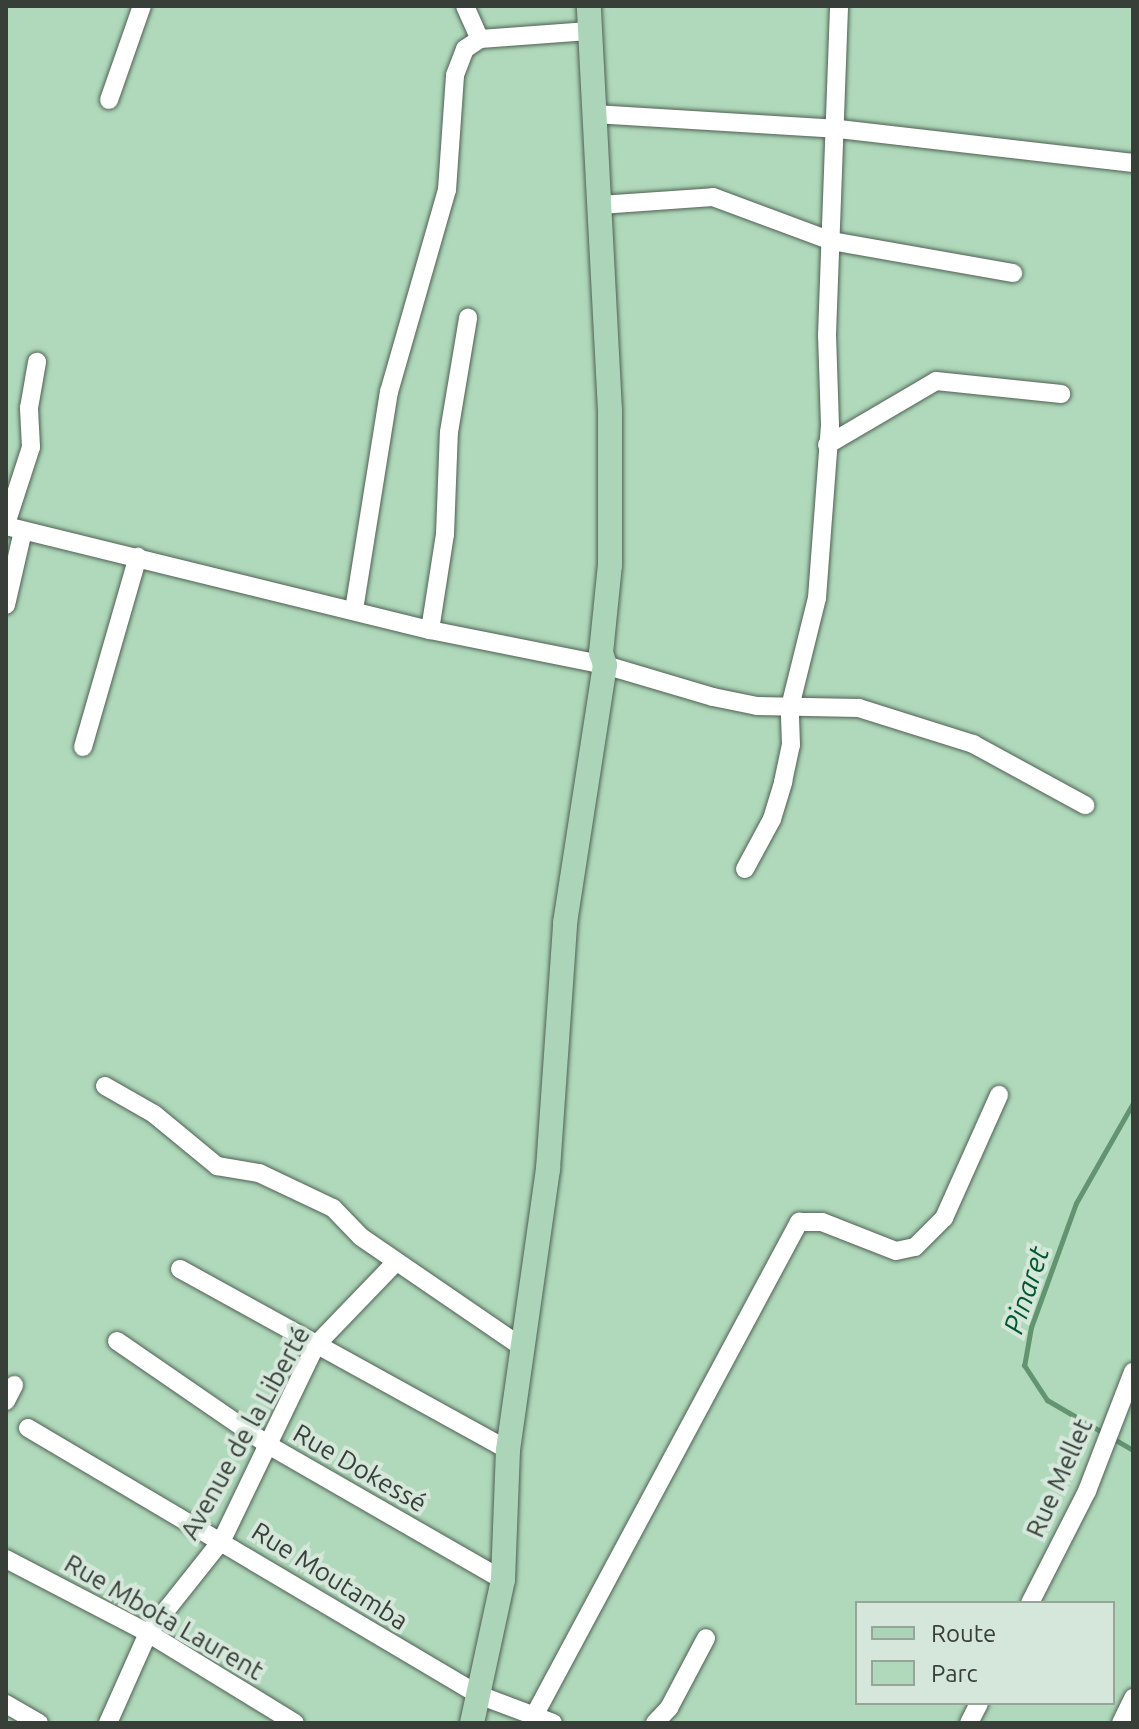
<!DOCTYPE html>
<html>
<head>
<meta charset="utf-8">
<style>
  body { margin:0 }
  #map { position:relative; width:1139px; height:1729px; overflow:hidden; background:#d5e7da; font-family:Ubuntu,sans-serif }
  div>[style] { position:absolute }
  .green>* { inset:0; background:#afd9ba }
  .stream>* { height:5px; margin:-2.5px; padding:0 2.5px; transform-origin:2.5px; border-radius:2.5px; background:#639471 }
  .roads { filter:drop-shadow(0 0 2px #506054) drop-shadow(0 0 2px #506054) }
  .minor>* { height:18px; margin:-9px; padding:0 9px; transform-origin:9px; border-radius:9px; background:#fff }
  .major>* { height:24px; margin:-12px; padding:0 12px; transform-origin:12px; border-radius:12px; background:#acd4b8 }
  span { translate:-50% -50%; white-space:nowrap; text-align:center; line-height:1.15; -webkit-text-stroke:8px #d5e7da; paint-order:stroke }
  .street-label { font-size:26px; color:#383f39 }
  .water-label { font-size:28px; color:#00582c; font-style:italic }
  .frame { position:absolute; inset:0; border:8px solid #383f39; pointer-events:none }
  .legend { position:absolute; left:855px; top:1601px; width:260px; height:104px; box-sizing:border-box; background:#d5e7da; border:2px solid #96a49a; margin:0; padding:10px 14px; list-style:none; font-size:24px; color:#383f39 }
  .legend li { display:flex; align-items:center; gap:16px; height:40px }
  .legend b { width:40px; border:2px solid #96a49a }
</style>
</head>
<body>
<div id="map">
  <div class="green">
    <div style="clip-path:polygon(evenodd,6px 6px,1133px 6px,1133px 1723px,6px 1723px,6px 6px,857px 1603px,1113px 1603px,1113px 1703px,857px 1703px,857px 1603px)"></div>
  </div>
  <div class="stream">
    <div style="left:1133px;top:1103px;width:115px;rotate:119.7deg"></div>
    <div style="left:1076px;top:1203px;width:132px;rotate:109.9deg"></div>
    <div style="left:1031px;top:1327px;width:39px;rotate:100deg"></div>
    <div style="left:1024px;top:1365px;width:42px;rotate:56.7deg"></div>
    <div style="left:1047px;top:1400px;width:99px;rotate:30.2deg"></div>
  </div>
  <div class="roads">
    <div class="minor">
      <div style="left:465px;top:6px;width:36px;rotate:66deg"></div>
      <div style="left:480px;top:39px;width:109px;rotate:-4.2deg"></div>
      <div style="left:109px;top:100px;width:100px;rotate:-70.7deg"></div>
      <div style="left:595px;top:114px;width:244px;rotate:3.5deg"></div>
      <div style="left:839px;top:129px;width:296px;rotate:6.6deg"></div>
      <div style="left:600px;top:205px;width:113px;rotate:-4deg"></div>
      <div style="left:713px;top:197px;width:126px;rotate:20.4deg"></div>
      <div style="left:831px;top:241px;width:185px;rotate:10deg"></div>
      <div style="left:827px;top:445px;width:126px;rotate:-30.4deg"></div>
      <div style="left:936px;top:381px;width:126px;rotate:5.9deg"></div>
      <div style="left:6px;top:524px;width:81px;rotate:-72deg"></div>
      <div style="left:31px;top:447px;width:39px;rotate:-93deg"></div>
      <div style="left:29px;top:408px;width:47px;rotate:-80.1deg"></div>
      <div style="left:6px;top:526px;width:437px;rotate:13.8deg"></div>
      <div style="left:430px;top:630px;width:178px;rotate:11.3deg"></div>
      <div style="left:605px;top:665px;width:113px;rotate:16.5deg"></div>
      <div style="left:713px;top:697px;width:45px;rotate:11.6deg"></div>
      <div style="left:757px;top:706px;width:102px;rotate:1.1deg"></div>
      <div style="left:859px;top:708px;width:120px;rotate:17.5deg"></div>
      <div style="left:973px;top:744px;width:128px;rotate:28.6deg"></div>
      <div style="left:6px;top:605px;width:76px;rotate:-77.1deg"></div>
      <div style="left:354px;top:610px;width:221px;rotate:-80.9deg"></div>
      <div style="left:389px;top:392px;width:210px;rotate:-74deg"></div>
      <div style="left:447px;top:190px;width:115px;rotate:-86deg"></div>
      <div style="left:455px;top:75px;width:28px;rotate:-69deg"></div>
      <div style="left:465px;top:49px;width:18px;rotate:-34deg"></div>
      <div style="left:430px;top:630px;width:97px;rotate:-81.1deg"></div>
      <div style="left:445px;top:534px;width:102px;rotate:-87.8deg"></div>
      <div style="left:449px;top:432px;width:116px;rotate:-80.5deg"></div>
      <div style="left:83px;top:747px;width:198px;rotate:-73.9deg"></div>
      <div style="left:745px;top:869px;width:57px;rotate:-61.6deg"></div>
      <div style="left:772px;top:819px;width:39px;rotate:-73deg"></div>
      <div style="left:783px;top:782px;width:38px;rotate:-78deg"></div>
      <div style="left:791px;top:745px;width:38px;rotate:-92deg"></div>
      <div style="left:790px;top:707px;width:112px;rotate:-76.1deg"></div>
      <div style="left:817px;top:598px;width:173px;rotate:-85.7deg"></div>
      <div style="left:830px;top:425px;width:90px;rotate:-91.9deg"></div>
      <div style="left:827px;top:335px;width:329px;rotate:-87.9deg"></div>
      <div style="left:105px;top:1086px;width:56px;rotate:29.7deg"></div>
      <div style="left:154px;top:1114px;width:82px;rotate:39.5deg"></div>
      <div style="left:217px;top:1166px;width:43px;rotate:9.5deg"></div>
      <div style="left:259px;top:1173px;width:82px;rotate:25.3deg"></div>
      <div style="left:333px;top:1208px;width:40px;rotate:46deg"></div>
      <div style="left:361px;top:1237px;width:191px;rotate:34.4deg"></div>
      <div style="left:180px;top:1269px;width:375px;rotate:28.9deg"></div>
      <div style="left:117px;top:1341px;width:186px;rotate:34.5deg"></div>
      <div style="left:270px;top:1446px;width:269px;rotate:29.9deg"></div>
      <div style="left:6px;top:1401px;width:18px;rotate:-63deg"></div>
      <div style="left:28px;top:1428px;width:524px;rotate:30.63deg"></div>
      <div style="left:479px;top:1695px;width:79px;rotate:20.7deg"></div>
      <div style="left:6px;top:1559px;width:160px;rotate:27.5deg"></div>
      <div style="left:148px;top:1633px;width:172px;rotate:31.5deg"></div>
      <div style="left:1030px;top:1603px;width:126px;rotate:-63deg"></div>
      <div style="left:1087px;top:1491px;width:128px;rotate:-68.9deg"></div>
      <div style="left:6px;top:1704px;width:38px;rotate:30deg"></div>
      <div style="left:534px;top:1716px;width:561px;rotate:-61.79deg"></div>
      <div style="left:799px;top:1222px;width:23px"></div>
      <div style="left:822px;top:1222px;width:79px;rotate:21.4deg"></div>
      <div style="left:896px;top:1251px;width:19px;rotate:-12deg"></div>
      <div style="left:915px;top:1247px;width:41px;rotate:-45deg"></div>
      <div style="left:944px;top:1218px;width:135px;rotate:-65.9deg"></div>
      <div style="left:108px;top:1723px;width:98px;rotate:-66deg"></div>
      <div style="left:148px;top:1633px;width:119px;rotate:-51.5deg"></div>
      <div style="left:222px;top:1540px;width:216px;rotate:-64.3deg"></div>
      <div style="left:316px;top:1345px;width:115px;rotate:-46.1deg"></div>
      <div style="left:655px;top:1723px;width:21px;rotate:-47deg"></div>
      <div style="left:669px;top:1708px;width:79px;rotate:-62.1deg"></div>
      <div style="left:969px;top:1723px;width:22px;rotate:-63deg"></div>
      <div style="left:1121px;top:1723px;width:28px;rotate:-64deg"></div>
    </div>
    <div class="major">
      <div style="left:472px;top:1723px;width:146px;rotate:-77.8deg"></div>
      <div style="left:503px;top:1580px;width:130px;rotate:-87.8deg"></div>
      <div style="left:508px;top:1450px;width:284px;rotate:-81.9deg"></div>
      <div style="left:548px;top:1169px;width:247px;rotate:-86deg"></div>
      <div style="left:565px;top:923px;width:261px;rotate:-81.2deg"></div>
      <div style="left:605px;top:665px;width:13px;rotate:-108deg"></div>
      <div style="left:601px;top:653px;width:88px;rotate:-84.2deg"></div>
      <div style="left:610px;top:565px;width:154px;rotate:-90deg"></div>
      <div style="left:610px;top:411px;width:406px;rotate:-93deg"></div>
    </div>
  </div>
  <div class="street-label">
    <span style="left:245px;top:1433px;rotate:-61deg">Avenue de la Liberté</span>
    <span style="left:360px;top:1468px;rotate:30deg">Rue Dokessé</span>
    <span style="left:1059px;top:1478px;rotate:-66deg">Rue Mellet</span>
    <span style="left:330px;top:1576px;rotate:32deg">Rue Moutamba</span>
    <span style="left:164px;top:1617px;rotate:30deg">Rue Mbota Laurent</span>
  </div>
  <div class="water-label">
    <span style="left:1026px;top:1290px;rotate:-72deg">Pinaret</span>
  </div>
  <div class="frame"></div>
  <ul class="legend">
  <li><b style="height:10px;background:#acd4b8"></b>Route</li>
  <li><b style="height:22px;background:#afd9ba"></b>Parc</li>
  </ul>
</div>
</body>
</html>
